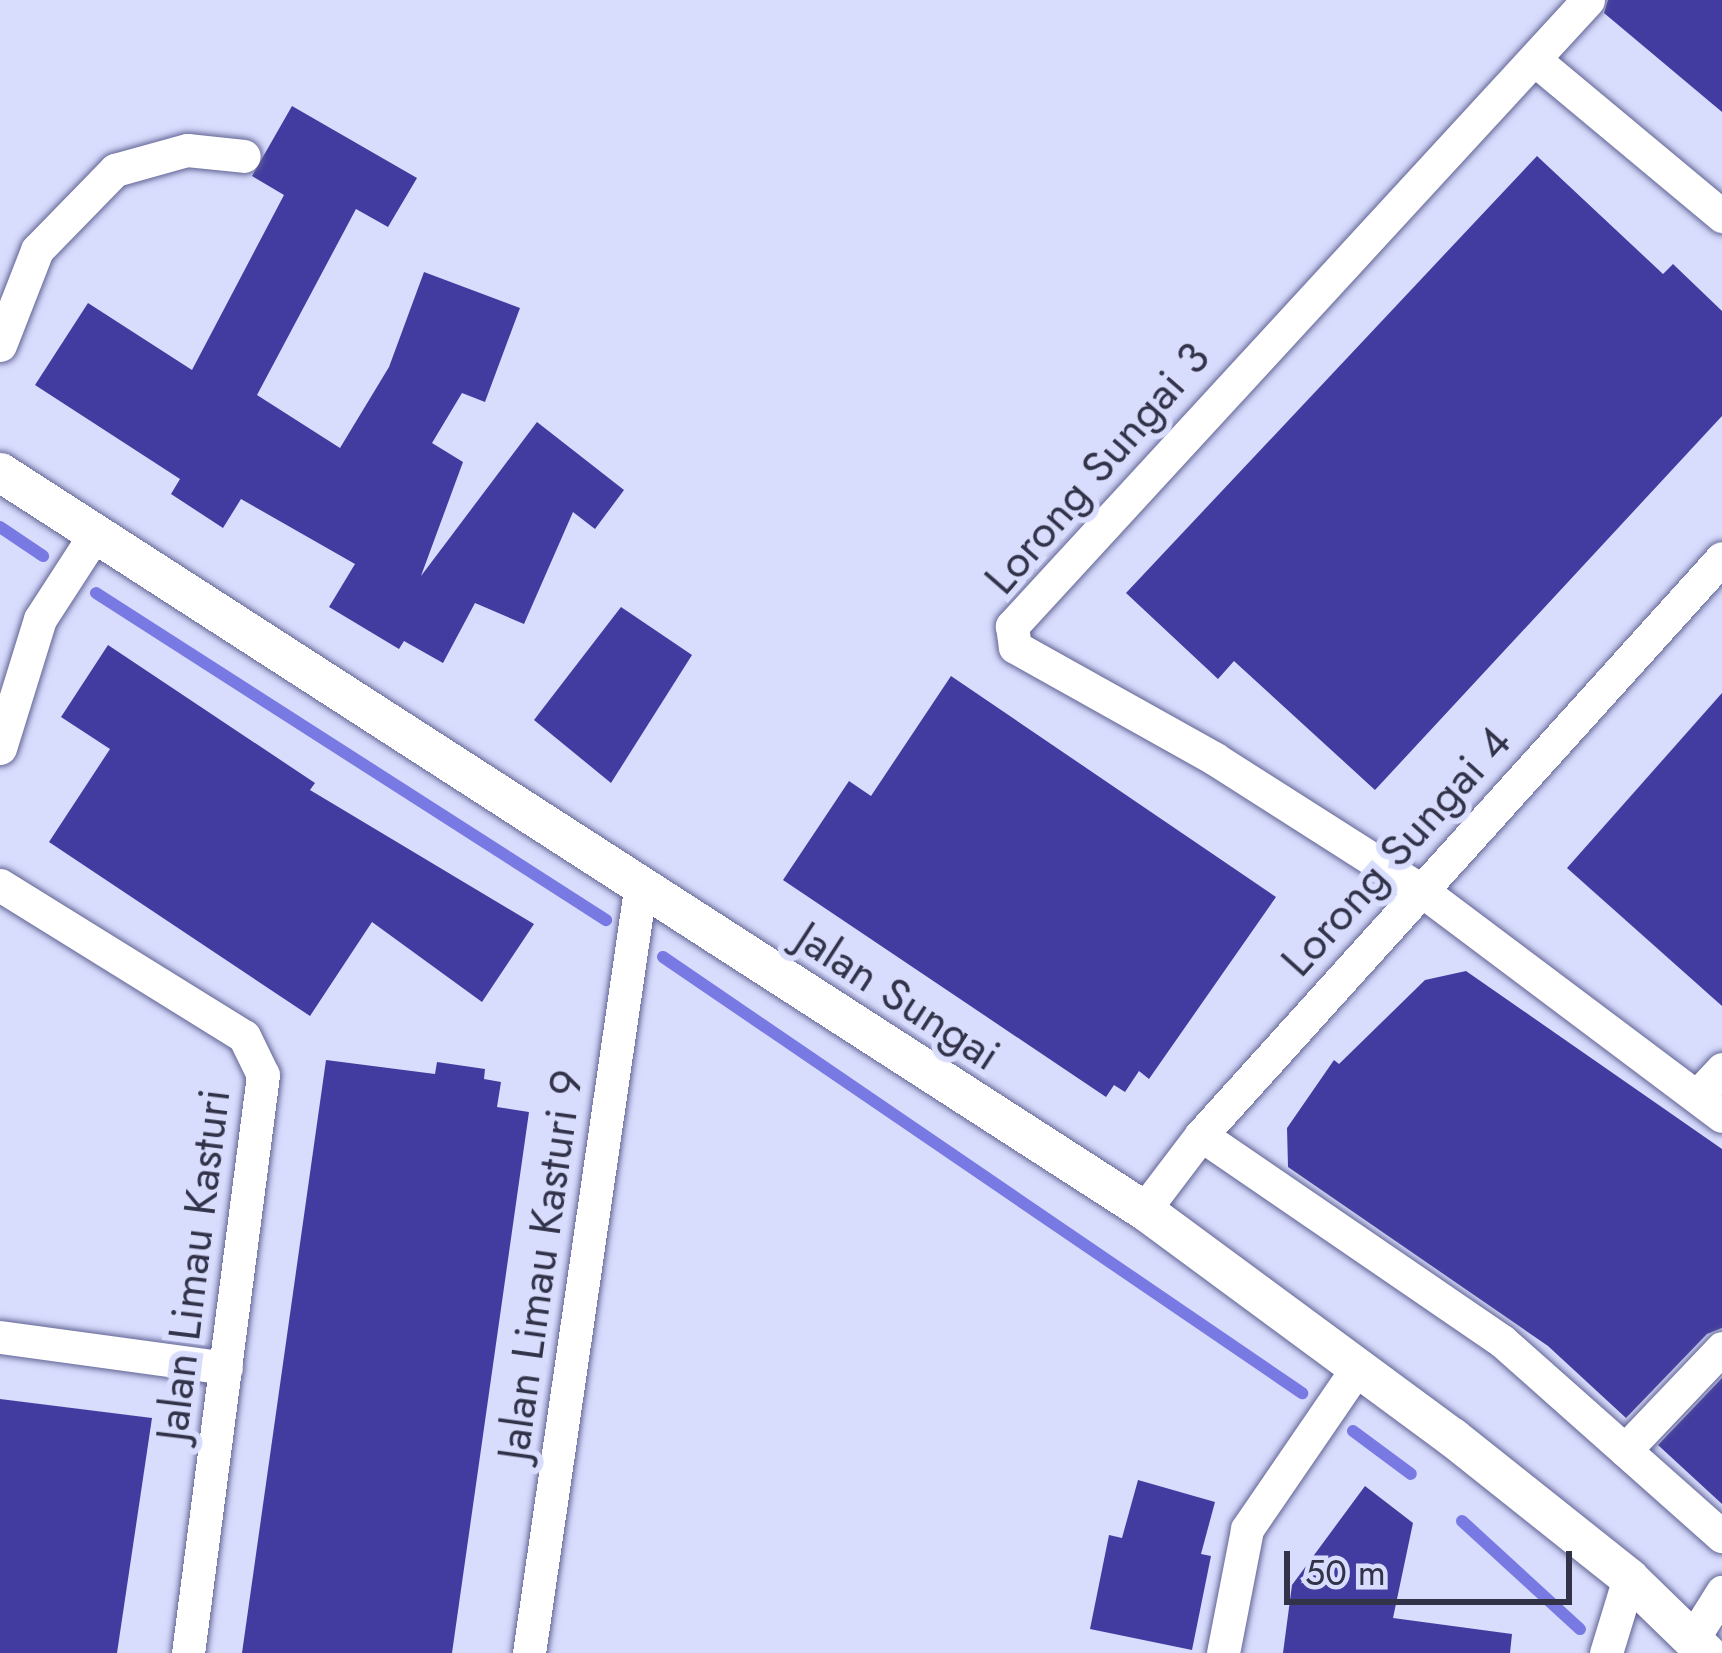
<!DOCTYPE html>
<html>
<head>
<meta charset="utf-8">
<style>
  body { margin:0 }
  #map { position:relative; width:1722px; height:1653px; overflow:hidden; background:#d8dcfd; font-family:Jost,sans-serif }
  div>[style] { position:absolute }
  .stream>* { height:12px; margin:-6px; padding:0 6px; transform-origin:6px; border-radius:6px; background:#7979e3 }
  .building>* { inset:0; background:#433ca0 }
  .roads { filter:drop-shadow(0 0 3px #616494) drop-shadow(0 0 3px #616494) }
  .minor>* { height:33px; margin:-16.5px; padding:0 16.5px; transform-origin:16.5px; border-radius:16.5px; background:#fff }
  .tertiary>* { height:39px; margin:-19.5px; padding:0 19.5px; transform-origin:19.5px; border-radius:19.5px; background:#fff }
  span { translate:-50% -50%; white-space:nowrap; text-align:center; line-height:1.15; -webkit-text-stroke:12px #d8dcfd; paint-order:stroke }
  .street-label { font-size:45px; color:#323349 }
  .scale { position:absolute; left:1284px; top:1551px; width:288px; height:54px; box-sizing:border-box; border:6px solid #323349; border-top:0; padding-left:15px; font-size:36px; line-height:42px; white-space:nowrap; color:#323349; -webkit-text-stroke:9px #d8dcfd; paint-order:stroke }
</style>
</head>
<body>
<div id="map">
  <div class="stream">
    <div style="left:0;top:527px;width:52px;rotate:34deg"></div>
    <div style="left:96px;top:593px;width:606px;rotate:32.67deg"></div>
    <div style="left:663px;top:957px;width:774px;rotate:34.31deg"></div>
    <div style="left:1353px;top:1431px;width:72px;rotate:36.6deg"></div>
    <div style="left:1462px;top:1521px;width:160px;rotate:42.5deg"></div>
  </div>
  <div class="building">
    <div style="clip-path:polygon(1608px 0,1722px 0,1722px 112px,1604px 13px)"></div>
    <div style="clip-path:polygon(292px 106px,417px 178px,388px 227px,356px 209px,257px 395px,340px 448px,389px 367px,424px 272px,520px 308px,485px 402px,462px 393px,432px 443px,463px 462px,421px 576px,537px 422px,624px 490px,595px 529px,573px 512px,524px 624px,475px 603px,443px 663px,404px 641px,399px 649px,329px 607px,355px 564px,241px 499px,223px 528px,171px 494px,180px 479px,35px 385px,88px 303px,192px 370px,284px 195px,252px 176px)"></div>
    <div style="clip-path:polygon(1537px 156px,1663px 274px,1673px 264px,1722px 311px,1722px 416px,1375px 790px,1234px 661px,1218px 679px,1126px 593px)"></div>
    <div style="clip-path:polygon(621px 607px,692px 655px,611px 783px,534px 720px)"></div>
    <div style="clip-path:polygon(108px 645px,315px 783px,310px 790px,534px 924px,482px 1002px,372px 922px,310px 1016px,49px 842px,110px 749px,61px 717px)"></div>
    <div style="clip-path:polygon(951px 676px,1276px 897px,1149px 1079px,1139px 1071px,1125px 1092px,1114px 1085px,1106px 1097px,783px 880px,849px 781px,871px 796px)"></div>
    <div style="clip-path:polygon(1722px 693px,1722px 1006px,1567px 868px)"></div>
    <div style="clip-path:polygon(1466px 971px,1722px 1149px,1722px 1328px,1707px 1334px,1626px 1418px,1548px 1346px,1288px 1167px,1287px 1128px,1334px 1060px,1339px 1064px,1425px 980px)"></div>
    <div style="clip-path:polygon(326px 1060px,435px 1074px,437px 1062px,485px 1069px,484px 1079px,501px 1082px,497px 1107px,529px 1112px,452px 1653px,242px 1653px)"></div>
    <div style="clip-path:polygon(1722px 1378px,1722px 1504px,1658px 1445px)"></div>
    <div style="clip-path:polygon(0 1399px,152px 1418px,117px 1653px,0 1653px)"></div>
    <div style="clip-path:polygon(1138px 1480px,1215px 1502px,1201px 1554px,1211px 1556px,1192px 1650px,1090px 1629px,1109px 1535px,1122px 1538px)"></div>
    <div style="clip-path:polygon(1365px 1486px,1413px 1523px,1393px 1618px,1512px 1634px,1510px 1653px,1283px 1653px,1292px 1585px)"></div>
  </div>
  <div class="roads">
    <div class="minor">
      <div style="left:1588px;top:0;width:851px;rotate:132.62deg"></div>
      <div style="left:1012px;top:626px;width:21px;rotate:82deg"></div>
      <div style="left:1015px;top:647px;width:229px;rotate:29.2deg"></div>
      <div style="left:1215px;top:759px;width:244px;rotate:32.5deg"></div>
      <div style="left:1421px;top:890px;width:376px;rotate:36.9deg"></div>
      <div style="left:1535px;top:60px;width:244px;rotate:39.8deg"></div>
      <div style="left:0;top:345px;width:102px;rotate:-68.7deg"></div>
      <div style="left:37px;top:250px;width:112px;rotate:-45.7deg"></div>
      <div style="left:115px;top:170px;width:75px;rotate:-15.5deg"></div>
      <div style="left:187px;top:150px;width:57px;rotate:6deg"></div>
      <div style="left:0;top:748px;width:135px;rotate:-72.8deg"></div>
      <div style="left:40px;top:619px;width:98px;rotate:-57.1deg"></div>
      <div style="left:0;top:885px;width:287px;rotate:31.8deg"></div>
      <div style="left:244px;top:1036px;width:43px;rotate:64deg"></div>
      <div style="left:263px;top:1075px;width:583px;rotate:97.39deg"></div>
      <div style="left:1697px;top:1096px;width:37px;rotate:-47deg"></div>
      <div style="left:1201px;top:1135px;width:365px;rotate:34.4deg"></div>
      <div style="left:1502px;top:1341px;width:294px;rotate:41.6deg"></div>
      <div style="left:1144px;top:1210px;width:94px;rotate:-52.8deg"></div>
      <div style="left:1201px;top:1135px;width:777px;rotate:-47.92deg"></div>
      <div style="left:0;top:1337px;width:228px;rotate:7.8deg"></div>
      <div style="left:1625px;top:1450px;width:141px;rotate:-46.4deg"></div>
      <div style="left:1692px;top:1640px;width:57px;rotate:-58deg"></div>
      <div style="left:529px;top:1653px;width:772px;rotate:-81.73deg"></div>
      <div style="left:1223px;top:1653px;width:126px;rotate:-79deg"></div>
      <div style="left:1247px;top:1529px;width:196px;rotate:-55.6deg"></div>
      <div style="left:1606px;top:1653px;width:78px;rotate:-73deg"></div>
    </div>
    <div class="tertiary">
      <div style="left:0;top:472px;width:1361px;rotate:32.83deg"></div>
      <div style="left:1144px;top:1210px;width:383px;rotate:36.4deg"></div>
      <div style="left:1452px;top:1437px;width:226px;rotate:38.5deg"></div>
      <div style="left:1629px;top:1578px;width:107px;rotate:44.2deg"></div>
    </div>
  </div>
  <div class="street-label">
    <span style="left:1097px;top:468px;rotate:-49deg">Lorong Sungai 3</span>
    <span style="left:1396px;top:851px;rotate:-48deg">Lorong Sungai 4</span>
    <span style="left:898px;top:996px;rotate:33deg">Jalan Sungai</span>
    <span style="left:193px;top:1265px;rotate:-83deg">Jalan Limau Kasturi</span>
    <span style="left:540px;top:1265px;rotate:-82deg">Jalan Limau Kasturi 9</span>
  </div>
  <div class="scale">50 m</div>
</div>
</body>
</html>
